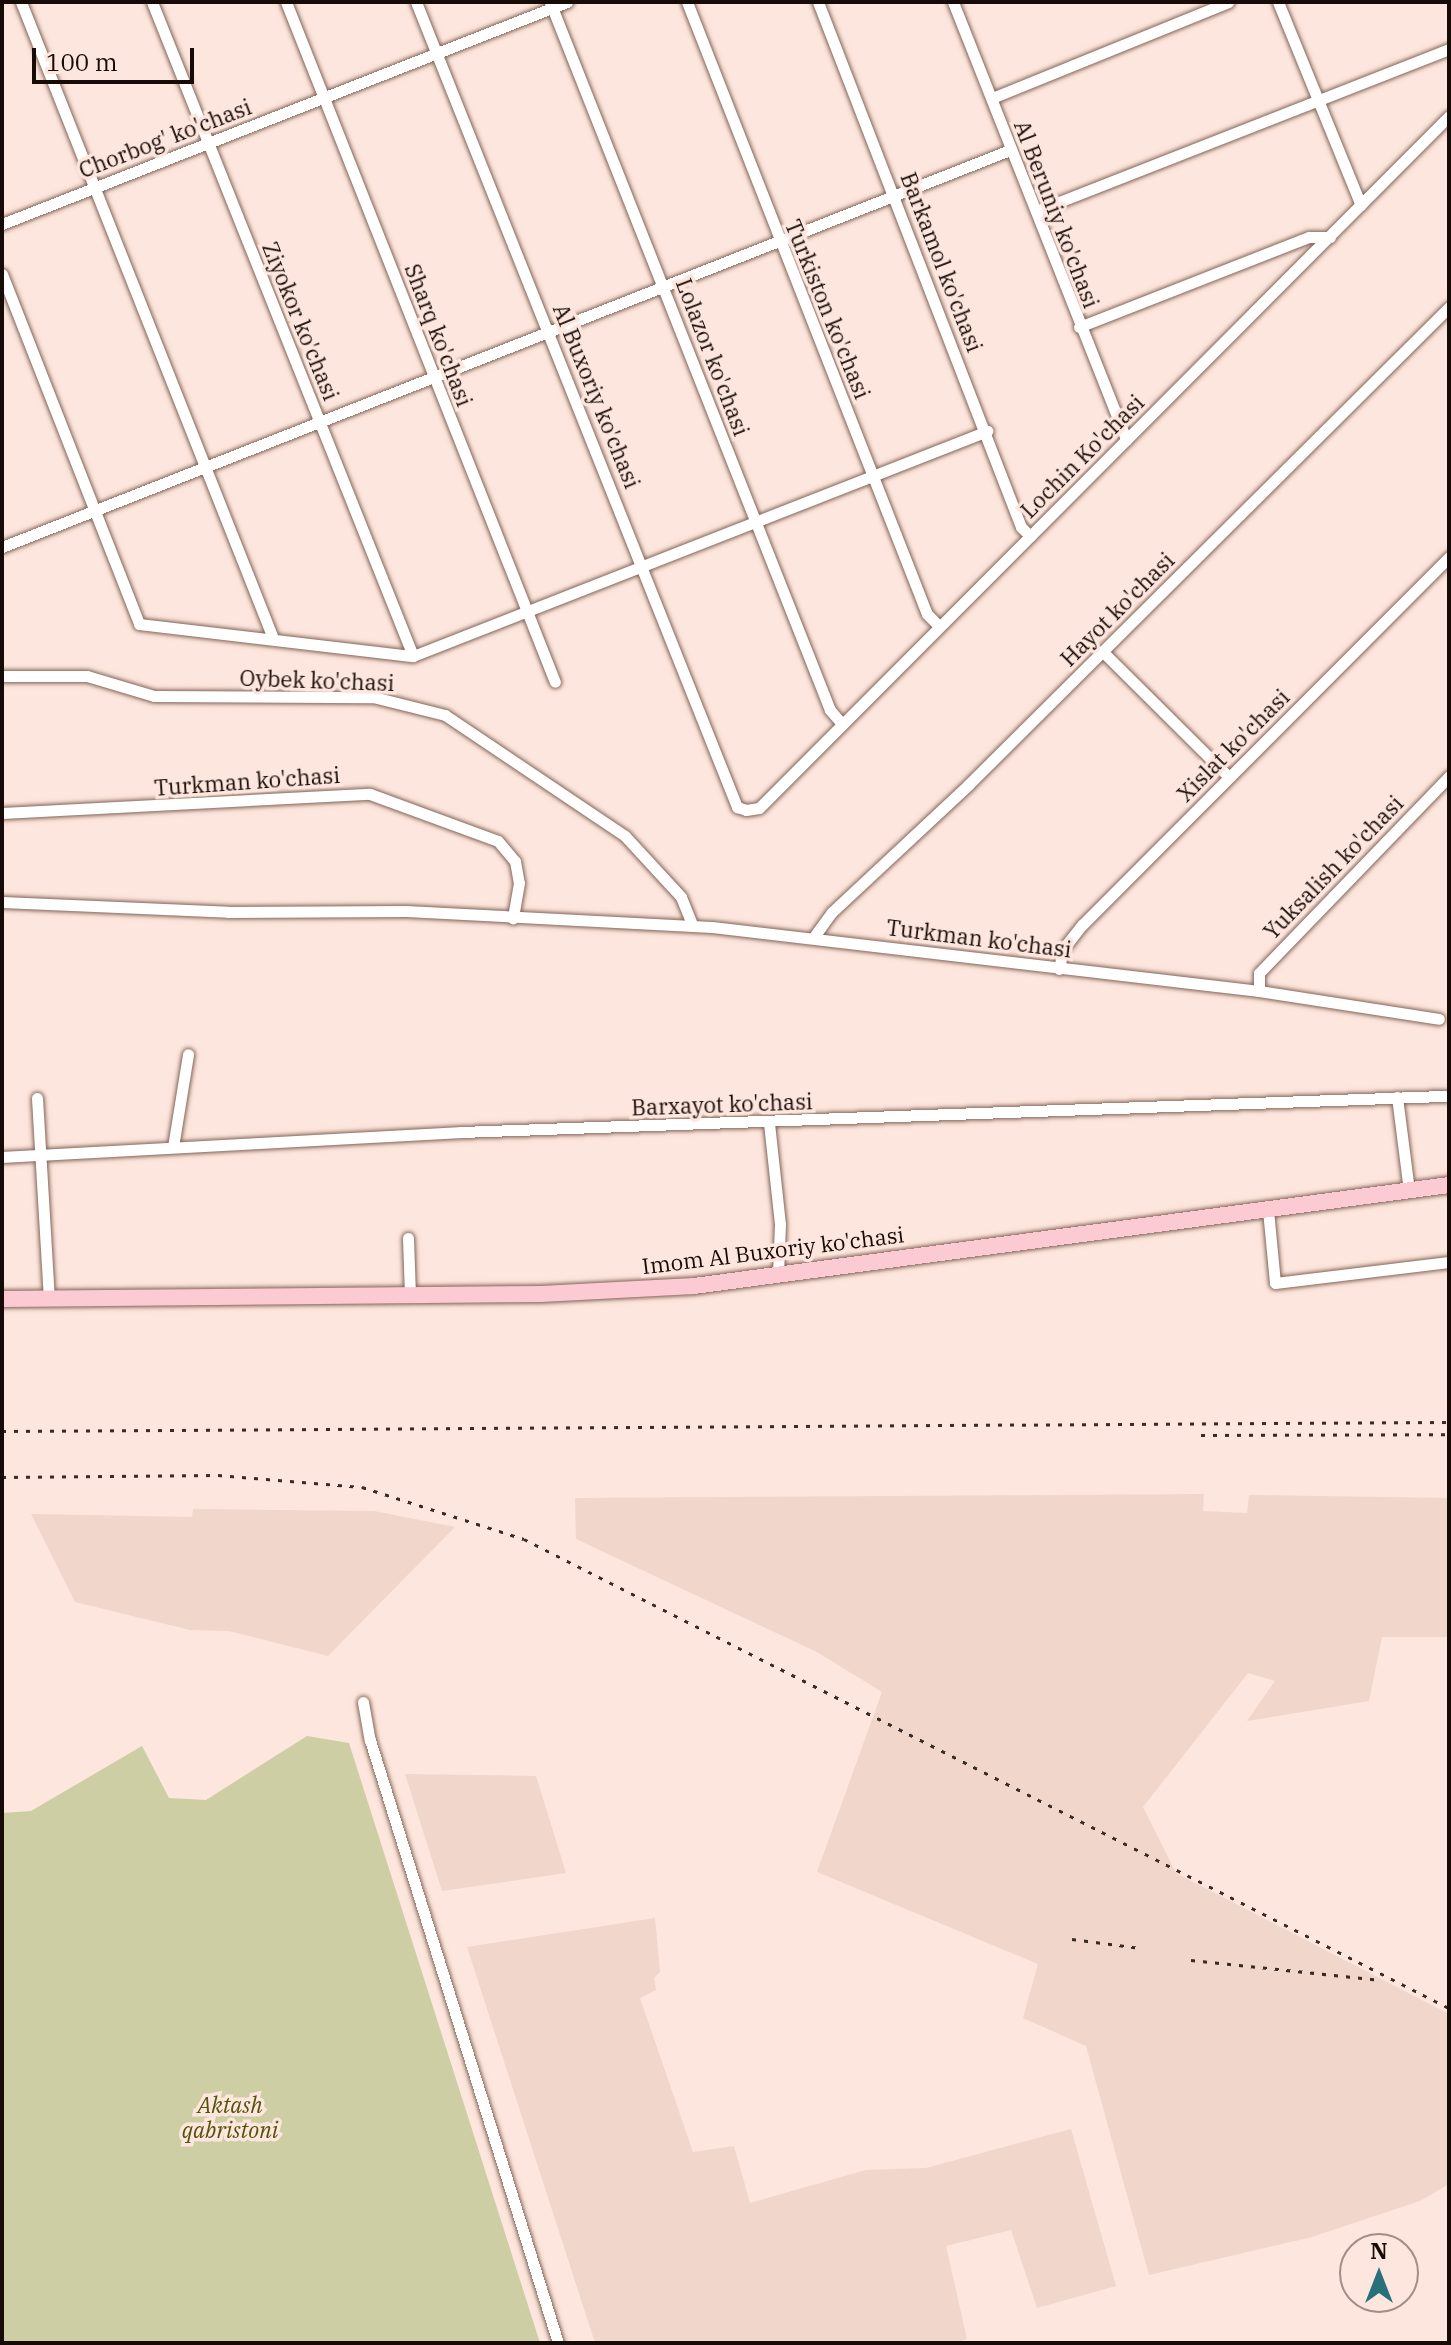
<!DOCTYPE html>
<html>
<head>
<meta charset="utf-8">
<style>
  body { margin:0 }
  #map { position:relative; width:1451px; height:2345px; overflow:hidden; background:#fde6dd; font-family:"IBM Plex Serif",serif }
  div>[style] { position:absolute }
  .built>* { inset:0; background:#f0d6cb }
  .green>* { inset:0; background:#cdcea4 }
  .roads { filter:drop-shadow(0 0 2px #846457) drop-shadow(0 0 2px #846457) }
  .street>* { height:11px; margin:-5.5px; padding:0 5.5px; transform-origin:5.5px; border-radius:5.5px; background:#fff }
  .primary>* { height:16px; margin:-8px; padding:0 8px; transform-origin:8px; border-radius:8px; background:#fbcad2 }
  .rail>* { height:3px; margin-top:-1.5px; transform-origin:0; background:repeating-linear-gradient(90deg,#382a26 0 4px,transparent 0 12px) }
  span { translate:-50% -50%; white-space:nowrap; text-align:center; line-height:1.15; -webkit-text-stroke:7px #fde6dd; paint-order:stroke }
  .street-label { font-size:22px; color:#170b07 }
  .park-label { font-size:22px; color:#53520b; font-style:italic }
  .frame { position:absolute; inset:0; border:4px solid #170b07; pointer-events:none }
  .north { position:absolute; left:1339px; top:2233px; width:80px; height:80px; box-sizing:border-box; background:#fde6dd; border:2px solid #a18e87; border-radius:50%; rotate:0deg; font-size:22px; font-weight:700; line-height:32px; text-align:center; color:#170b07 }
  .north::after { content:''; display:block; margin:auto; width:28px; height:36px; background:#28717b; clip-path:polygon(50% 0,100% 100%,50% 72%,0 100%) }
  .scale { position:absolute; left:32px; top:48px; width:162px; height:36px; box-sizing:border-box; border:4px solid #170b07; border-top:0; padding-left:10px; font-size:24px; line-height:28px; white-space:nowrap; color:#170b07; -webkit-text-stroke:6px #fde6dd; paint-order:stroke }
</style>
</head>
<body>
<div id="map">
  <div class="built">
    <div style="clip-path:polygon(1204px 1494px,1203px 1511px,1247px 1513px,1249px 1495px,1449px 1498px,1449px 1637px,1382px 1637px,1369px 1701px,1247px 1721px,1275px 1681px,1248px 1673px,1143px 1807px,1176px 1873px,1449px 2014px,1449px 2184px,1420px 2201px,1312px 2237px,1149px 2275px,1086px 2046px,1023px 2018px,1038px 1964px,817px 1872px,882px 1692px,817px 1652px,576px 1539px,575px 1498px)"></div>
    <div style="clip-path:polygon(193px 1509px,374px 1511px,455px 1527px,328px 1656px,229px 1631px,190px 1630px,75px 1602px,31px 1514px,192px 1517px)"></div>
    <div style="clip-path:polygon(405px 1774px,536px 1776px,566px 1873px,442px 1891px)"></div>
    <div style="clip-path:polygon(655px 1918px,660px 1972px,654px 1978px,656px 1990px,640px 1998px,693px 2152px,734px 2146px,750px 2203px,866px 2170px,926px 2168px,1071px 2129px,1116px 2286px,1037px 2308px,1011px 2230px,946px 2246px,967px 2339px,954px 2343px,595px 2343px,467px 1947px)"></div>
  </div>
  <div class="green">
    <div style="clip-path:polygon(307px 1736px,349px 1743px,540px 2343px,2px 2343px,2px 1813px,31px 1811px,142px 1746px,169px 1798px,206px 1800px)"></div>
  </div>
  <div class="roads">
    <div class="street">
      <div style="left:21px;top:2px;width:684px;rotate:68.39deg"></div>
      <div style="left:152px;top:2px;width:704px;rotate:68.24deg"></div>
      <div style="left:286px;top:2px;width:731px;rotate:68.42deg"></div>
      <div style="left:416px;top:2px;width:867px;rotate:68.26deg"></div>
      <div style="left:737px;top:807px;width:9px;rotate:18deg"></div>
      <div style="left:746px;top:810px;width:13px;rotate:-9deg"></div>
      <div style="left:759px;top:808px;width:977px;rotate:-45.08deg"></div>
      <div style="left:550px;top:2px;width:761px;rotate:68.42deg"></div>
      <div style="left:830px;top:710px;width:18px;rotate:49deg"></div>
      <div style="left:687px;top:2px;width:657px;rotate:68.59deg"></div>
      <div style="left:927px;top:614px;width:17px;rotate:45deg"></div>
      <div style="left:818px;top:2px;width:563px;rotate:68.86deg"></div>
      <div style="left:1021px;top:527px;width:13px;rotate:45deg"></div>
      <div style="left:953px;top:2px;width:471px;rotate:68.4deg"></div>
      <div style="left:1278px;top:2px;width:219px;rotate:67.8deg"></div>
      <div style="left:992px;top:98px;width:255px;rotate:-22.1deg"></div>
      <div style="left:1036px;top:211px;width:444px;rotate:-21.4deg"></div>
      <div style="left:2px;top:224px;width:607px;rotate:-21.45deg"></div>
      <div style="left:2px;top:274px;width:376px;rotate:68.6deg"></div>
      <div style="left:139px;top:624px;width:276px;rotate:6.7deg"></div>
      <div style="left:413px;top:656px;width:617px;rotate:-21.4deg"></div>
      <div style="left:1079px;top:327px;width:247px;rotate:-21.4deg"></div>
      <div style="left:1309px;top:237px;width:21px"></div>
      <div style="left:2px;top:547px;width:1083px;rotate:-21.5deg"></div>
      <div style="left:1103px;top:652px;width:177px;rotate:44.8deg"></div>
      <div style="left:2px;top:676px;width:85px"></div>
      <div style="left:87px;top:676px;width:70px;rotate:16.6deg"></div>
      <div style="left:154px;top:696px;width:219px;rotate:0.3deg"></div>
      <div style="left:373px;top:697px;width:74px;rotate:14deg"></div>
      <div style="left:445px;top:715px;width:217px;rotate:33.9deg"></div>
      <div style="left:625px;top:836px;width:83px;rotate:47.4deg"></div>
      <div style="left:681px;top:897px;width:31px;rotate:68deg"></div>
      <div style="left:2px;top:813px;width:368px;rotate:-3deg"></div>
      <div style="left:370px;top:794px;width:136px;rotate:20.2deg"></div>
      <div style="left:498px;top:841px;width:26px;rotate:50deg"></div>
      <div style="left:515px;top:861px;width:22px;rotate:80deg"></div>
      <div style="left:519px;top:883px;width:36px;rotate:100deg"></div>
      <div style="left:2px;top:902px;width:226px;rotate:2.5deg"></div>
      <div style="left:228px;top:912px;width:178px;rotate:-0.3deg"></div>
      <div style="left:406px;top:911px;width:306px;rotate:3deg"></div>
      <div style="left:712px;top:927px;width:551px;rotate:6.67deg"></div>
      <div style="left:1259px;top:991px;width:182px;rotate:8.8deg"></div>
      <div style="left:813px;top:938px;width:32px;rotate:-54deg"></div>
      <div style="left:832px;top:912px;width:186px;rotate:-43deg"></div>
      <div style="left:968px;top:785px;width:678px;rotate:-44.82deg"></div>
      <div style="left:1059px;top:969px;width:20px;rotate:-79deg"></div>
      <div style="left:1063px;top:949px;width:31px;rotate:-52deg"></div>
      <div style="left:1082px;top:925px;width:520px;rotate:-45.08deg"></div>
      <div style="left:1259px;top:991px;width:18px;rotate:-90deg"></div>
      <div style="left:1259px;top:973px;width:274px;rotate:-46deg"></div>
      <div style="left:1397px;top:1097px;width:95px;rotate:82.7deg"></div>
      <div style="left:37px;top:1098px;width:200px;rotate:86.6deg"></div>
      <div style="left:769px;top:1123px;width:102px;rotate:83.8deg"></div>
      <div style="left:780px;top:1224px;width:50px;rotate:92.3deg"></div>
      <div style="left:173px;top:1147px;width:94px;rotate:-80.8deg"></div>
      <div style="left:2px;top:1157px;width:460px;rotate:-3.1deg"></div>
      <div style="left:461px;top:1132px;width:985px;rotate:-2.1deg"></div>
      <div style="left:1268px;top:1210px;width:73px;rotate:84.5deg"></div>
      <div style="left:1275px;top:1283px;width:175px;rotate:-6.9deg"></div>
      <div style="left:408px;top:1238px;width:57px;rotate:88deg"></div>
      <div style="left:363px;top:1702px;width:39px;rotate:80deg"></div>
      <div style="left:370px;top:1740px;width:632px;rotate:72.68deg"></div>
    </div>
    <div class="primary">
      <div style="left:2px;top:1299px;width:539px;rotate:-0.53deg"></div>
      <div style="left:541px;top:1294px;width:153px;rotate:-3deg"></div>
      <div style="left:694px;top:1286px;width:762px;rotate:-7.62deg"></div>
    </div>
  </div>
  <div class="rail">
    <div style="left:2px;top:1431px;width:1447px;rotate:-0.36deg"></div>
    <div style="left:1201px;top:1435px;width:248px;rotate:-0.2deg"></div>
    <div style="left:2px;top:1477px;width:216px;rotate:-0.5deg"></div>
    <div style="left:218px;top:1475px;width:144px;rotate:4.8deg"></div>
    <div style="left:362px;top:1487px;width:170px;rotate:17.8deg"></div>
    <div style="left:524px;top:1539px;width:1037px;rotate:26.89deg"></div>
    <div style="left:1072px;top:1939px;width:69px;rotate:7.5deg"></div>
    <div style="left:1191px;top:1960px;width:191px;rotate:6deg"></div>
  </div>
  <div class="street-label">
    <span style="left:165px;top:138px;rotate:-21deg">Chorbog' ko'chasi</span>
    <span style="left:1057px;top:214px;rotate:69deg">Al Beruniy ko'chasi</span>
    <span style="left:942px;top:262px;rotate:69deg">Barkamol ko'chasi</span>
    <span style="left:828px;top:309px;rotate:68deg">Turkiston ko'chasi</span>
    <span style="left:301px;top:321px;rotate:68deg">Ziyokor ko'chasi</span>
    <span style="left:439px;top:335px;rotate:69deg">Sharq ko'chasi</span>
    <span style="left:713px;top:357px;rotate:69deg">Lolazor ko'chasi</span>
    <span style="left:597px;top:396px;rotate:68deg">Al Buxoriy ko'chasi</span>
    <span style="left:1082px;top:456px;rotate:-45deg">Lochin Ko'chasi</span>
    <span style="left:1117px;top:609px;rotate:-45deg">Hayot ko'chasi</span>
    <span style="left:317px;top:680px;rotate:2deg">Oybek ko'chasi</span>
    <span style="left:1233px;top:745px;rotate:-45deg">Xislat ko'chasi</span>
    <span style="left:247px;top:781px;rotate:-4deg">Turkman ko'chasi</span>
    <span style="left:1333px;top:867px;rotate:-46deg">Yuksalish ko'chasi</span>
    <span style="left:979px;top:938px;rotate:7deg">Turkman ko'chasi</span>
    <span style="left:722px;top:1104px;rotate:-2deg">Barxayot ko'chasi</span>
    <span style="left:773px;top:1250px;rotate:-7deg">Imom Al Buxoriy ko'chasi</span>
  </div>
  <div class="park-label">
    <span style="left:230px;top:2117px">Aktash<br>qabristoni</span>
  </div>
  <div class="frame"></div>
  <div class="north">N</div>
  <div class="scale">100 m</div>
</div>
</body>
</html>
